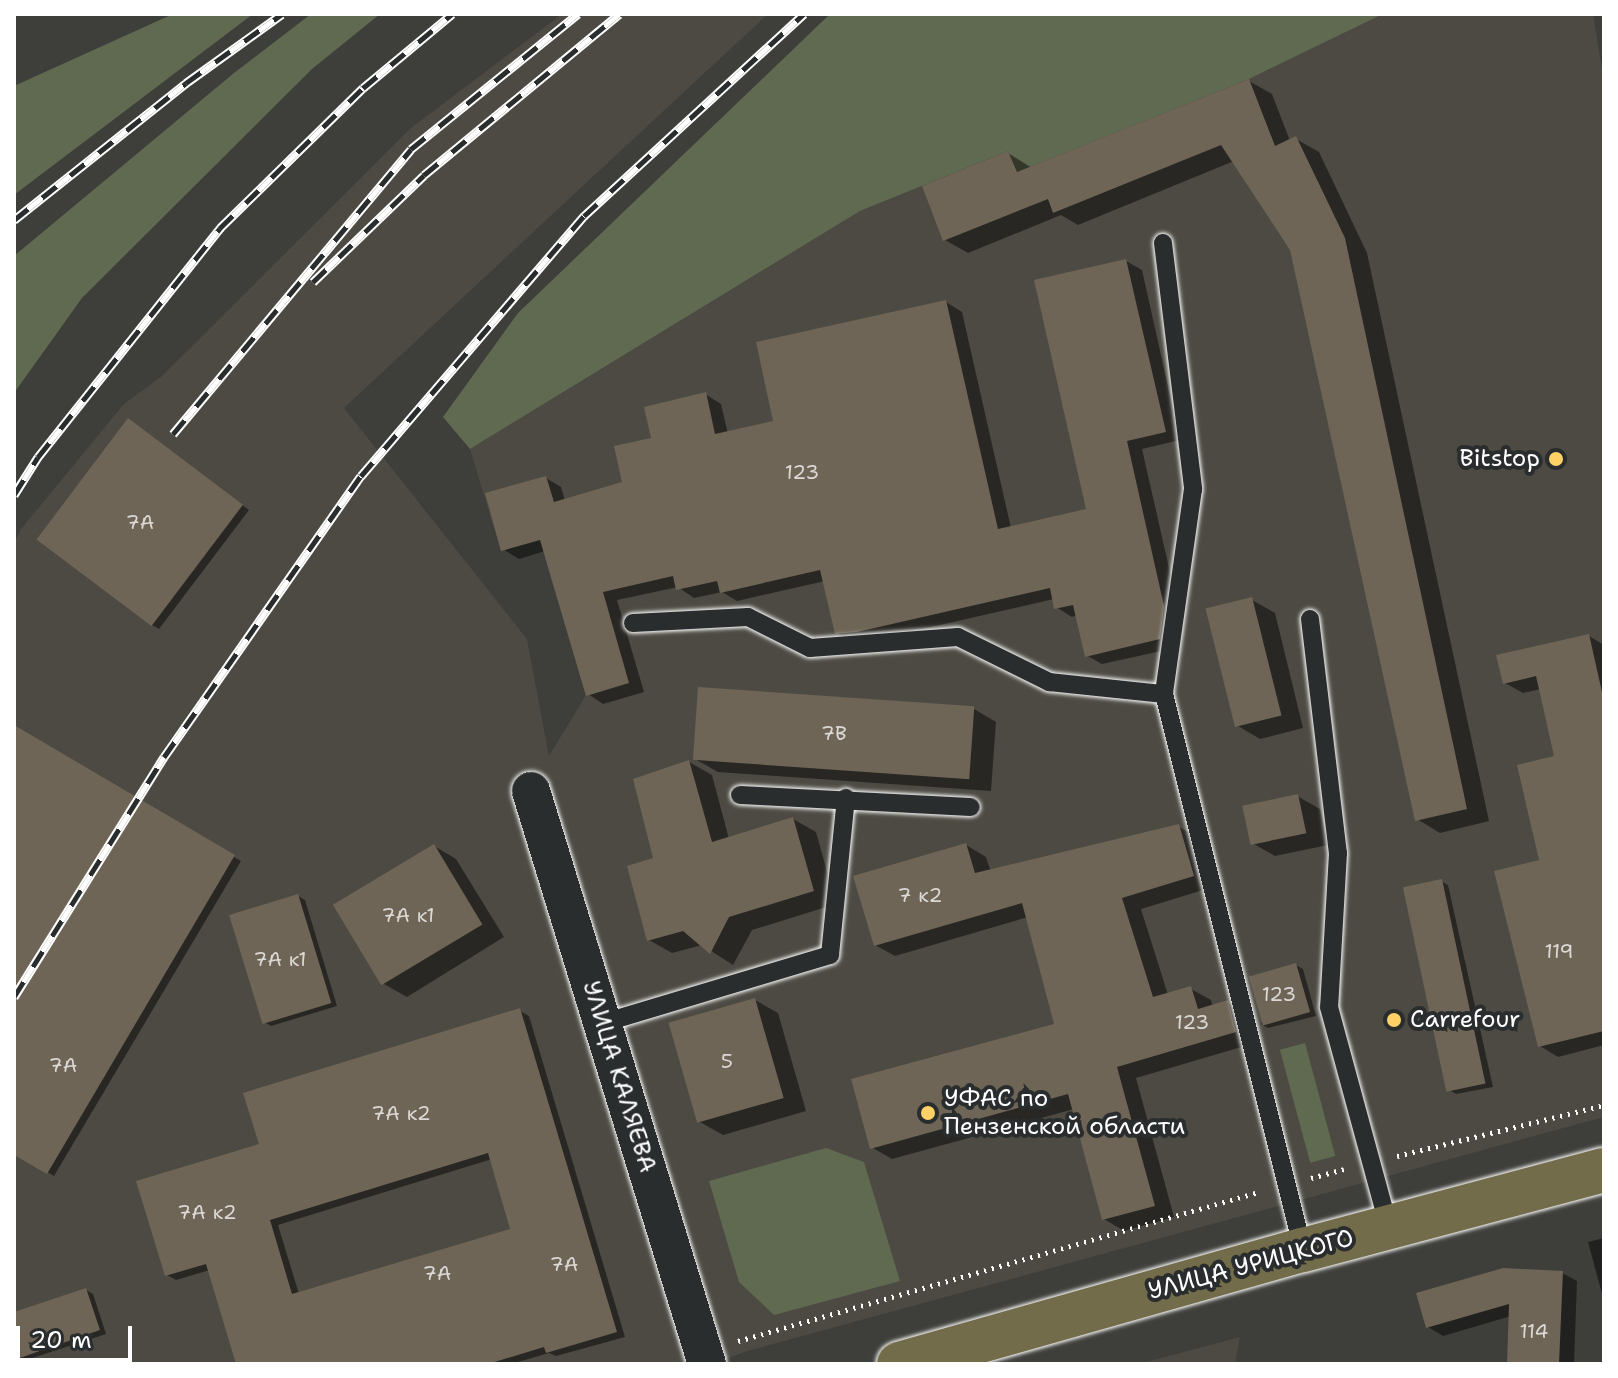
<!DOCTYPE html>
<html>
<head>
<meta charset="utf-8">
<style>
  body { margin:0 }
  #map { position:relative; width:1618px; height:1378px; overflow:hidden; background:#3e3e3a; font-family:"Shantell Sans",sans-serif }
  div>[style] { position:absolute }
  .built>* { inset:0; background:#4c4a42 }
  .green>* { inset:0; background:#606a51; transform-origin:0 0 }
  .shadow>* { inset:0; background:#0007 }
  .building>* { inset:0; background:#6e6556; transform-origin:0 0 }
  .path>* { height:5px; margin-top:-2.5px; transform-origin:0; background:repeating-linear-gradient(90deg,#fff 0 2px,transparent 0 8px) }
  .roads { filter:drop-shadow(0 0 2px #fff) drop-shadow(0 0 2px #fff) }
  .lane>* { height:18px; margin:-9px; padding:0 9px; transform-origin:9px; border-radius:9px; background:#2a2d2e }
  .street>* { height:38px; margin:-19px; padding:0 19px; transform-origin:19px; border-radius:19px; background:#2a2d2e }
  .primary>* { height:44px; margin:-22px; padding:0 22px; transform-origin:22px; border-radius:22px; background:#736c4b }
  .rail>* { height:9px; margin-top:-4.5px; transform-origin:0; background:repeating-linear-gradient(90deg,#2a2d2e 0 18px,#fff 0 36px); box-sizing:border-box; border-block:2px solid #fff }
  .dots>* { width:22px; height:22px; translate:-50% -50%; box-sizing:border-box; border:4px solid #2a2d2e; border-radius:50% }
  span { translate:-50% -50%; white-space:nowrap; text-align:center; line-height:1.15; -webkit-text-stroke:8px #2a2d2e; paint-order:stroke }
  .number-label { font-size:20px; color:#dbd8d5 }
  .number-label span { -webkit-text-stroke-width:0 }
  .poi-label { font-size:24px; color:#fff }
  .right { translate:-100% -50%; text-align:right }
  .left { translate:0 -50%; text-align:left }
  .street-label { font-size:24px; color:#fff }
  .frame { position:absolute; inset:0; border:16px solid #fff; pointer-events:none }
  .scale { position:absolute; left:16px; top:1326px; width:116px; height:36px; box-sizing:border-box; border:4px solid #fff; border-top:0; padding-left:10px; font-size:24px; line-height:28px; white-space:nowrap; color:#fff; -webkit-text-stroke:6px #2a2d2e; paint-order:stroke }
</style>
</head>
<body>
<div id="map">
  <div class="built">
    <div style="clip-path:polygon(562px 14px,768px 14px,344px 408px,527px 639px,549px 756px,586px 695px,540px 540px,501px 551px,470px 449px,860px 211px,1008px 151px,1017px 171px,1249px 79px,1383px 14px,1593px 14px,1604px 82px,1604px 1117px,744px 1352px,713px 1364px,14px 1364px,14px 543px,21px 529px,124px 404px,162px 376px,411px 128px)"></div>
    <div style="clip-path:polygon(1240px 1337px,1235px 1364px,1139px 1364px)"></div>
  </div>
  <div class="green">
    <div style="clip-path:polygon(173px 14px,253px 14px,14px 195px,14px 86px)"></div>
    <div style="clip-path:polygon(311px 14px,380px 14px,312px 69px,82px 298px,14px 393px,14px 256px,234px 73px)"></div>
    <div style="clip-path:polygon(830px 14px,1383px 14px,1249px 79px,1017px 172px,1008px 151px,860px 211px,470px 449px,443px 417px,518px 313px)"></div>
    <div style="left:1305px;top:1043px;width:117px;height:26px;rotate:75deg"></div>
    <div style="clip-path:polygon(826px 1148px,864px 1162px,900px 1281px,774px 1315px,739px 1282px,709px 1181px)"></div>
  </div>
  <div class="shadow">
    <div style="clip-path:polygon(1249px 81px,1272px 94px,1290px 141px,1296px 139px,1319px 152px,1367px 253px,1489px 821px,1440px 833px,1417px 819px,1292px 250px,1234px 161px,1078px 225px,1061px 215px,968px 253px,945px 240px,1008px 153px,1032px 168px)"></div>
    <div style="clip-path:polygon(1126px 261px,1142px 270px,1180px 440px,1142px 449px,1180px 616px,1175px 648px,1102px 664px,1086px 655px,1077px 615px,1072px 617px,1056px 607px,1054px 599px,874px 640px,853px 642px,837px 633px,825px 581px,737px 601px,722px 592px,694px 598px,678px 587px,617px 600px,644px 692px,603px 704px,588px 694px,545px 551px,519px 559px,503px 549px,546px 478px,561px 487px,565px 501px,624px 484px,653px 439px,705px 394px,721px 404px,728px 434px,776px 423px,946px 302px,962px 312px,1011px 528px,1088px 511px)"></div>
    <div style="clip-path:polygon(136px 425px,249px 510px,159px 629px,152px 625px)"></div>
    <div style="clip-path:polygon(1252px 600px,1275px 613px,1303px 728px,1260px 739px,1238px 726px)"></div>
    <div style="clip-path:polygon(1589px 636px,1604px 645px,1604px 1045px,1558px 1057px,1540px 1046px,1541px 861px,1556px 758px,1541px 689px,1523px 693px,1505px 683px)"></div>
    <div style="clip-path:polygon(974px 709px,996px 722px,991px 791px,718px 772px,695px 759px)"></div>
    <div style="clip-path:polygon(14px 728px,241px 861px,54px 1176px,16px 1153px,14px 1156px)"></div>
    <div style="clip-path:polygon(689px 762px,712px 775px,729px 839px,793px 819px,816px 832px,836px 904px,752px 930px,733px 965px,702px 945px,672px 953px,649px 940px,655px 860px)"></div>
    <div style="clip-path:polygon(1297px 796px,1320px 809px,1328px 845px,1275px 856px,1252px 843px)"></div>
    <div style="clip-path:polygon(1179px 827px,1199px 838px,1213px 887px,1141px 909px,1168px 995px,1191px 989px,1211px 1000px,1213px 1007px,1228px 1003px,1248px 1014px,1255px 1043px,1136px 1078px,1174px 1217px,1124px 1231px,1104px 1219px,1074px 1109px,892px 1159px,871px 1147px,1056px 1026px,1028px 917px,895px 956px,875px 945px,966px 845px,986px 857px,991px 872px)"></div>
    <div style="clip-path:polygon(434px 846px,456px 859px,504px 937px,407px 997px,384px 984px)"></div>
    <div style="clip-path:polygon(1441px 881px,1448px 885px,1493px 1087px,1456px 1094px,1449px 1090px)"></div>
    <div style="clip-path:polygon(298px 896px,305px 900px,337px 1006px,271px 1026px,264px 1022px)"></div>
    <div style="clip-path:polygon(1296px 965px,1303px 969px,1316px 1016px,1268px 1028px,1261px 1024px)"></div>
    <div style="clip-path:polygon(755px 1000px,778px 1013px,806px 1111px,723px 1135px,700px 1122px)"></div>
    <div style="clip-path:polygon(evenodd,520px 1011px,529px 1016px,625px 1337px,556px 1356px,549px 1353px,511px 1364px,238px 1364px,210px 1270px,176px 1280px,167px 1275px,261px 1145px,520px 1011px,492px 1159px,512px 1230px,299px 1294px,278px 1225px,492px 1159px)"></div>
    <div style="clip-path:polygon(1604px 1238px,1604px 1301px,1588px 1242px)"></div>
    <div style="clip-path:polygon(1562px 1273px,1577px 1281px,1574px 1364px,1509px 1364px,1511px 1316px,1443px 1336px,1428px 1327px)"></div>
    <div style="clip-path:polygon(86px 1290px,93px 1294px,106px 1334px,14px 1364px,14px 1314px)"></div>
  </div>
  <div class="building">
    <div style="clip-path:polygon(1249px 79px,1275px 146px,1296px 136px,1345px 238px,1467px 809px,1415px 821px,1290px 250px,1221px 145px,1053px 213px,1048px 199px,943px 241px,922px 186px,1008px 151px,1017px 172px)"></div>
    <div style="clip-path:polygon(1126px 259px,1166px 432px,1127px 441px,1164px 606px,1160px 639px,1085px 657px,1073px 605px,1054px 609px,1050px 588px,857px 632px,835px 634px,820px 570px,720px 593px,717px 581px,676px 590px,673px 576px,603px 592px,629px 683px,586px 696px,540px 540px,501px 551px,485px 493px,546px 476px,554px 502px,622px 482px,614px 446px,651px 438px,644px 407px,706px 392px,715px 434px,773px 421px,756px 342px,946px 300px,998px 529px,1086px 509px,1034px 280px)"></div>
    <div style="left:128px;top:418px;width:144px;height:152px;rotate:37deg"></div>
    <div style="left:1252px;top:597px;width:122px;height:48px;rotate:76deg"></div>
    <div style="clip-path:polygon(1589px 634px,1604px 701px,1604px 1031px,1538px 1047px,1494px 871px,1539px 860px,1517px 765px,1554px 756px,1536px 676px,1503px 684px,1496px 655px)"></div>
    <div style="left:698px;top:687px;width:277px;height:73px;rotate:4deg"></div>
    <div style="clip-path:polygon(14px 725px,235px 855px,47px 1174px,14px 1155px)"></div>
    <div style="clip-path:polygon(689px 760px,712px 842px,793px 817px,814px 891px,729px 917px,710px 954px,683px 931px,647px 941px,627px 866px,653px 858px,633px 779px)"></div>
    <div style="left:1298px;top:794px;width:40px;height:57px;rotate:78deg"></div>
    <div style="clip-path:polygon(1179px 824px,1194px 876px,1122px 898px,1153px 997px,1191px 986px,1198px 1009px,1228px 1000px,1236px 1032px,1117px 1067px,1155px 1206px,1102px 1220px,1068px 1094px,870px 1149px,851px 1079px,1054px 1024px,1022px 903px,874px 946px,853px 876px,966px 843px,975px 873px)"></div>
    <div style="left:434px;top:844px;width:94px;height:118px;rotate:59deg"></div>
    <div style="left:1442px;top:879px;width:209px;height:40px;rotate:78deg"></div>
    <div style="left:298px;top:894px;width:114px;height:72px;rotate:73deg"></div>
    <div style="left:1296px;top:963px;width:51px;height:49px;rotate:74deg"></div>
    <div style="left:755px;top:998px;width:104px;height:90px;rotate:74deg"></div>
    <div style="clip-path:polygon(evenodd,520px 1008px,617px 1332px,546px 1353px,544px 1347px,488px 1364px,236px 1364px,206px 1264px,165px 1276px,136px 1181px,259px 1144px,243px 1093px,520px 1008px,488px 1153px,510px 1229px,292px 1294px,270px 1220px,488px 1153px)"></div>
    <div style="clip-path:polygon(1503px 1268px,1563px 1271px,1559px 1364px,1507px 1364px,1509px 1304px,1426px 1328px,1416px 1293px)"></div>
    <div style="clip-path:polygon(86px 1288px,100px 1330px,14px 1360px,14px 1312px)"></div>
  </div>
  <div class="path">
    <div style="left:1397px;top:1156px;width:213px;rotate:-13.8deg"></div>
    <div style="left:1311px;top:1178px;width:34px;rotate:-15deg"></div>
    <div style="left:738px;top:1341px;width:542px;rotate:-15.96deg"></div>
  </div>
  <div class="roads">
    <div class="lane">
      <div style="left:1163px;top:243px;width:248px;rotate:83deg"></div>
      <div style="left:1193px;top:489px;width:207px;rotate:98.1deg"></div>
      <div style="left:1164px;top:694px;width:573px;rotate:75.96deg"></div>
      <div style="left:1310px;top:619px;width:236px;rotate:83.2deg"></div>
      <div style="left:1338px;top:853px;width:154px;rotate:93.3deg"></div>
      <div style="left:1329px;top:1007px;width:229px;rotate:74.8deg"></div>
      <div style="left:633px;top:623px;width:115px;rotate:-3deg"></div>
      <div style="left:748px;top:617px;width:69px;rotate:26.6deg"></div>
      <div style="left:810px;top:648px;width:148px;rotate:-4.3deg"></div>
      <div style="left:958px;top:637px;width:102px;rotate:26.3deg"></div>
      <div style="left:1049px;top:682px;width:116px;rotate:6deg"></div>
      <div style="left:740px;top:795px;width:231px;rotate:3deg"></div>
      <div style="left:603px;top:1023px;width:237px;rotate:-16.7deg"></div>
      <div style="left:830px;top:955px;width:158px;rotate:-84.2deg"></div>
    </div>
    <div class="street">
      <div style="left:531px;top:791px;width:599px;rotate:72.93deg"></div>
    </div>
    <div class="primary">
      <div style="left:899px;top:1364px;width:420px;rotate:-15.8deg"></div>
      <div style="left:1303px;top:1250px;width:311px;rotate:-14.9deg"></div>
    </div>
  </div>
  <div class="rail">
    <div style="left:14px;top:220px;width:220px;rotate:-38.5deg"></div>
    <div style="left:186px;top:83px;width:118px;rotate:-35.7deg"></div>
    <div style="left:313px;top:282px;width:154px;rotate:-43.9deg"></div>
    <div style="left:424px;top:175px;width:253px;rotate:-39.5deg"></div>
    <div style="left:173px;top:434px;width:371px;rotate:-50.1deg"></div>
    <div style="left:411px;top:149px;width:215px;rotate:-39deg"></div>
    <div style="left:14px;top:495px;width:45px;rotate:-57.7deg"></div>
    <div style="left:38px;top:457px;width:293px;rotate:-51.5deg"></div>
    <div style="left:220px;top:228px;width:200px;rotate:-44.4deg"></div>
    <div style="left:363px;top:88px;width:116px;rotate:-39.7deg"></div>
    <div style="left:14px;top:997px;width:283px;rotate:-58deg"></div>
    <div style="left:164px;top:757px;width:343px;rotate:-55deg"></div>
    <div style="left:361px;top:476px;width:343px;rotate:-49.4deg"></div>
    <div style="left:584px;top:216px;width:299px;rotate:-42.6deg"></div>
  </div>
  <div class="dots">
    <div style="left:1556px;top:459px;background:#ffd166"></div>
    <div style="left:1394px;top:1020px;background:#ffd166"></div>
    <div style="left:928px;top:1113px;background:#ffd166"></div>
  </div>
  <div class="number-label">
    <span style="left:802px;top:472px">123</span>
    <span style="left:140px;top:522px">7А</span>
    <span style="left:834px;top:733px">7В</span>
    <span style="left:920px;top:895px">7 к2</span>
    <span style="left:408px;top:915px">7А к1</span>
    <span style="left:1559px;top:951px">119</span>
    <span style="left:280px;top:959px">7А к1</span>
    <span style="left:1279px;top:994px">123</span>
    <span style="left:1192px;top:1022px">123</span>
    <span style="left:727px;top:1061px">5</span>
    <span style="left:63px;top:1065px">7А</span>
    <span style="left:401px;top:1113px">7А к2</span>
    <span style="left:207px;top:1212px">7А к2</span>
    <span style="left:564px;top:1264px">7А</span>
    <span style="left:437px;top:1273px">7А</span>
    <span style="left:1534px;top:1331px">114</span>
  </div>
  <div class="poi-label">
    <span class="right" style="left:1540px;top:459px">Bitstop</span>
    <span class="left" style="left:1410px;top:1020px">Carrefour</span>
    <span class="left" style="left:944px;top:1113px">УФАС по<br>Пензенской области</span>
  </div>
  <div class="street-label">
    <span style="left:619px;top:1077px;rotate:73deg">УЛИЦА КАЛЯЕВА</span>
    <span style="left:1251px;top:1265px;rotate:-15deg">УЛИЦА УРИЦКОГО</span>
  </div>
  <div class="frame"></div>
  <div class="scale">20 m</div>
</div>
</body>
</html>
